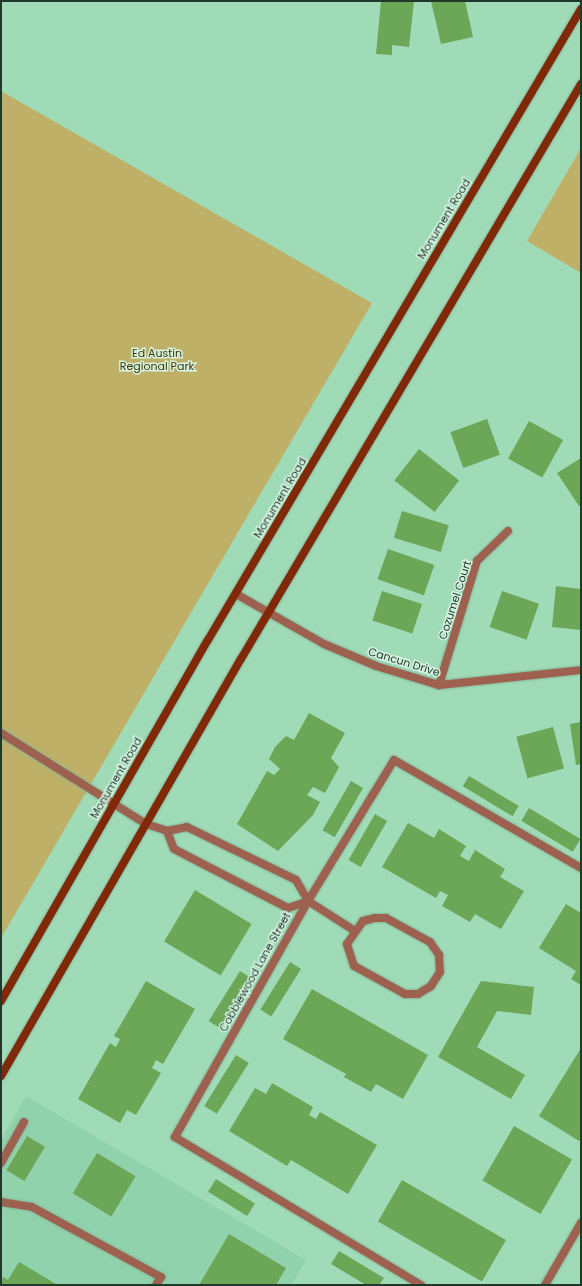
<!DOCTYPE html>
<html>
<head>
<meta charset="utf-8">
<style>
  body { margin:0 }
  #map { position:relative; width:582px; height:1286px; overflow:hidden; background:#a0dbb8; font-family:Poppins,sans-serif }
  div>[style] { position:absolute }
  .built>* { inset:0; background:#90d2ab }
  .green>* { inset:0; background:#beb067 }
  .building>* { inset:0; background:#6ca657; transform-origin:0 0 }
  .roads { filter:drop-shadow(0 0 1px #84b799) drop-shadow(0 0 1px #84b799) }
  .lane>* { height:8px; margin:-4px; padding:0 4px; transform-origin:4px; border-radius:4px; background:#9e614f }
  .street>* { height:8px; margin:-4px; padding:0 4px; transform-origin:4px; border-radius:4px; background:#9e614f }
  .secondary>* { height:8px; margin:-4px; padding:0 4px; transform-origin:4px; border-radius:4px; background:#802908 }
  span { translate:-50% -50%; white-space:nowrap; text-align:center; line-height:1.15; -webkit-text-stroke:3px #d7f4e2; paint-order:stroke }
  .street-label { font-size:11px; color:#20382a }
  .park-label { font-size:11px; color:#3b3304 }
  .frame { position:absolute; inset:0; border:2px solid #20382a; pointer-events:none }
</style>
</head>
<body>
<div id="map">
  <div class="built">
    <div style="clip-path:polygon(26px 1096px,306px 1260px,291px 1285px,1px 1285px,1px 1140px)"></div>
  </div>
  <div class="green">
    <div style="clip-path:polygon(1px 91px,372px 303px,1px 938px)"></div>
    <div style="clip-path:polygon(581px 148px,581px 273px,527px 241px)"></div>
  </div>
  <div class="building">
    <div style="clip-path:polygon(381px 1px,414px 1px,409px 47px,392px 45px,392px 55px,376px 54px)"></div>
    <div style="clip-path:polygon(431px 1px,465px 1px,473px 37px,441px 44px)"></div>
    <div style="left:487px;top:419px;width:38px;height:39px;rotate:70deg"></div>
    <div style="left:529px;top:421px;width:39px;height:43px;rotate:29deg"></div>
    <div style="left:419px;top:449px;width:51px;height:40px;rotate:38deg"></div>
    <div style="clip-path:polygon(581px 458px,581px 505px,579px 506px,557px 473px)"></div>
    <div style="left:402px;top:511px;width:49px;height:28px;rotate:17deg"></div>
    <div style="left:388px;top:549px;width:49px;height:32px;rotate:19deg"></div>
    <div style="clip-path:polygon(556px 586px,581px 589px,581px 630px,552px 627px)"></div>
    <div style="left:382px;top:591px;width:42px;height:31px;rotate:18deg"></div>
    <div style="left:502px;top:591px;width:39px;height:38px;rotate:19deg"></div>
    <div style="clip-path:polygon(309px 713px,345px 733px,331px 758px,339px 767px,325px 793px,313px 787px,307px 795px,320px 802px,313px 815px,278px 851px,237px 824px,267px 771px,274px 775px,280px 769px,269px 759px,275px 747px,286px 736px,294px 740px)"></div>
    <div style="clip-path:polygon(581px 722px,581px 764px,576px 765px,570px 724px)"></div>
    <div style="left:553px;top:727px;width:43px;height:38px;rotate:75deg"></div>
    <div style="left:469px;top:776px;width:58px;height:12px;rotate:31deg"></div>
    <div style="left:351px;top:781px;width:14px;height:57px;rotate:30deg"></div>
    <div style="left:529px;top:808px;width:60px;height:15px;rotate:31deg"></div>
    <div style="left:375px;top:814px;width:14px;height:53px;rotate:30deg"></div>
    <div style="clip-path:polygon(408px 823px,434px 838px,439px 829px,466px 846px,460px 856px,469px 861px,475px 850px,505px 869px,500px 877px,524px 891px,501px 929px,475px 914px,470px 922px,442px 906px,448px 895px,440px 891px,436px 898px,382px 867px)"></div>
    <div style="left:195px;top:890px;width:66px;height:60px;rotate:31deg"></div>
    <div style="clip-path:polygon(566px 904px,581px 913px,581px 985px,571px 979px,576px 971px,539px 948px)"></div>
    <div style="left:290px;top:962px;width:13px;height:56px;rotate:32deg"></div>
    <div style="left:240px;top:971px;width:15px;height:59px;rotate:32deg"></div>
    <div style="clip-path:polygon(146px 981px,195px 1009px,163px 1064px,156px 1060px,152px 1068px,161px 1073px,136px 1115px,127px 1110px,120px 1123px,78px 1099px,110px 1043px,116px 1047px,120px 1039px,114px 1036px)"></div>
    <div style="clip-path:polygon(481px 981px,534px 987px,531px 1015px,497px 1011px,477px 1047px,525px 1075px,511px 1099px,438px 1057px)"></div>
    <div style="clip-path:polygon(312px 989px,428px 1055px,403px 1099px,376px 1084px,371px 1092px,344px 1077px,346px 1074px,283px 1039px)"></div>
    <div style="clip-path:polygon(581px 1048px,581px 1138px,579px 1141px,539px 1116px)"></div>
    <div style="left:236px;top:1055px;width:15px;height:60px;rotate:32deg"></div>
    <div style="clip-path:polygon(272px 1083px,313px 1107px,309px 1115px,316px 1119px,320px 1112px,377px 1145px,348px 1194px,291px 1160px,287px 1166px,229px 1131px,255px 1088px,266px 1094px)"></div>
    <div style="left:514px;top:1126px;width:67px;height:63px;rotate:30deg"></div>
    <div style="left:27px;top:1136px;width:21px;height:40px;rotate:31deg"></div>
    <div style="left:97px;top:1153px;width:45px;height:47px;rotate:31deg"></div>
    <div style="left:216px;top:1179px;width:46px;height:15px;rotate:32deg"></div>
    <div style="left:402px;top:1180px;width:120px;height:48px;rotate:30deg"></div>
    <div style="clip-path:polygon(229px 1234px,286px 1268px,276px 1285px,199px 1285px)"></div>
    <div style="clip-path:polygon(339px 1251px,384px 1278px,379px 1285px,366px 1285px,331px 1264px)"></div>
    <div style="clip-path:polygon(19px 1262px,56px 1284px,55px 1285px,1px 1285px,3px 1277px,8px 1280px)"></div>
  </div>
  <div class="roads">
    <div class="lane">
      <div style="left:1px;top:733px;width:171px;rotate:32.1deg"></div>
      <div style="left:146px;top:824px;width:22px;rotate:18deg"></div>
      <div style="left:167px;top:831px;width:20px;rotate:-11deg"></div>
      <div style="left:187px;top:827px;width:121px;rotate:25.9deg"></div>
      <div style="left:296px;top:880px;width:24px;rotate:60deg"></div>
      <div style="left:308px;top:901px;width:56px;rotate:32.6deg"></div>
      <div style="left:167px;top:831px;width:19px;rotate:69deg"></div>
      <div style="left:174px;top:849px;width:128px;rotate:27.4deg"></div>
      <div style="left:288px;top:908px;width:21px;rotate:-19deg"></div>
      <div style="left:375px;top:918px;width:11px"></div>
      <div style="left:386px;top:918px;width:50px;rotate:28.6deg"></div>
      <div style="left:430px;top:942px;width:16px;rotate:55deg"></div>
      <div style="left:439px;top:955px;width:17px;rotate:87deg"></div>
      <div style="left:440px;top:972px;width:17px;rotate:123deg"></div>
      <div style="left:431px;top:986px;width:15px;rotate:148deg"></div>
      <div style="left:418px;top:994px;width:13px;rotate:180deg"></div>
      <div style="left:405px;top:994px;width:58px;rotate:-151.2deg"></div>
      <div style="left:354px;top:966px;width:23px;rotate:-108deg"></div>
      <div style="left:347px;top:944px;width:28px;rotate:-55deg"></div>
      <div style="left:363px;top:921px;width:12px;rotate:-14deg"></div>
      <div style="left:1px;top:1163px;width:47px;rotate:-60.7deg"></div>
      <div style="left:1px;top:1202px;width:31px;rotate:9deg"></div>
      <div style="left:32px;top:1207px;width:147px;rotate:28.5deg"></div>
      <div style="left:161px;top:1277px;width:9px;rotate:122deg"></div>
    </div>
    <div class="street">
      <div style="left:236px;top:594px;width:101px;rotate:29.6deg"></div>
      <div style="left:324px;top:644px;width:56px;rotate:22.9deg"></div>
      <div style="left:376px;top:666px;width:66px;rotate:16.8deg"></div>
      <div style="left:439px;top:685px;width:143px;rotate:-6deg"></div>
      <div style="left:439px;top:685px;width:130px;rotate:-73deg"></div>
      <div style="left:477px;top:561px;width:43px;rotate:-44.1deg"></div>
      <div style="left:421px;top:1285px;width:287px;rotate:-149deg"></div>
      <div style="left:175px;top:1137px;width:271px;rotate:-60.6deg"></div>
      <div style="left:308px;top:901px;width:165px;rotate:-58.6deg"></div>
      <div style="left:394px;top:760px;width:216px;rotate:30deg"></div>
      <div style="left:545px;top:1285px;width:72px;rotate:-59.9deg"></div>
    </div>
    <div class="secondary">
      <div style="left:1px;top:1001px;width:416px;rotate:-60.2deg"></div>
      <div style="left:208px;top:640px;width:733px;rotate:-59.41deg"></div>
      <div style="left:1px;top:1076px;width:481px;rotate:-60.1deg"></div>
      <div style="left:241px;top:659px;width:668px;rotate:-59.4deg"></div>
    </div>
  </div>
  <div class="street-label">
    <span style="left:444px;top:219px;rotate:-59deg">Monument Road</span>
    <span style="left:280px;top:498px;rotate:-59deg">Monument Road</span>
    <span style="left:455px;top:600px;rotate:-72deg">Cozumel Court</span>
    <span style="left:404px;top:662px;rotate:17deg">Cancun Drive</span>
    <span style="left:116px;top:778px;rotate:-60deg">Monument Road</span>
    <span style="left:255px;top:972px;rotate:-61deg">Cobblewood Lane Street</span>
  </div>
  <div class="park-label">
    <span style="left:157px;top:360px">Ed Austin<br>Regional Park</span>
  </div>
  <div class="frame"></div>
</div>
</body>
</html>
